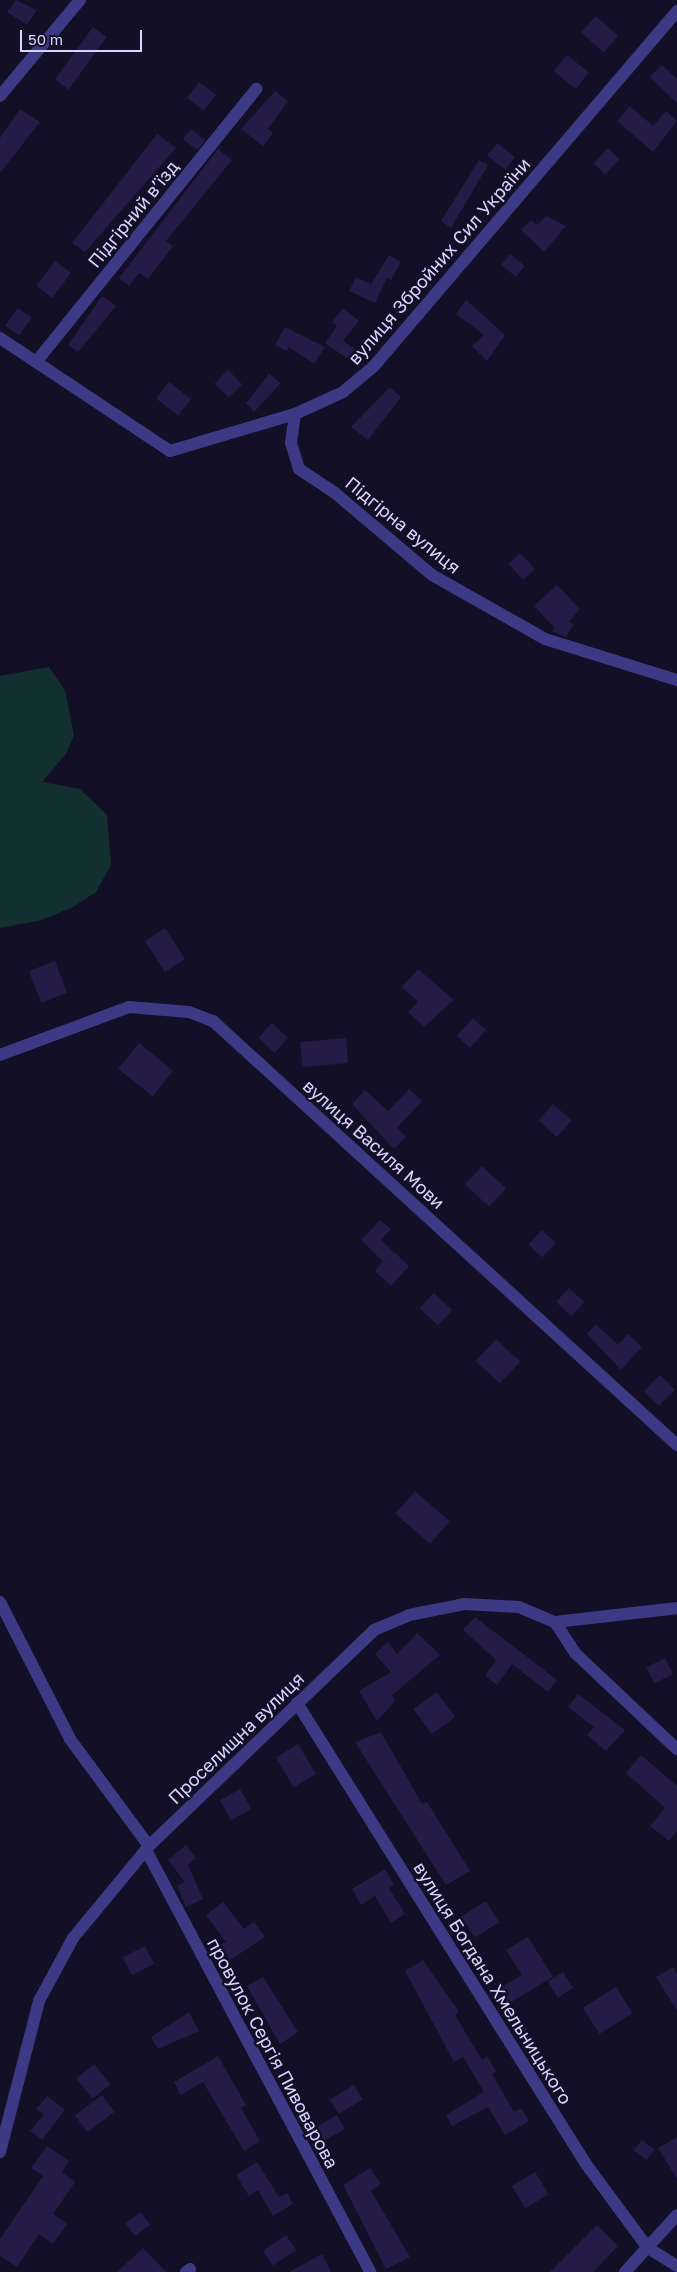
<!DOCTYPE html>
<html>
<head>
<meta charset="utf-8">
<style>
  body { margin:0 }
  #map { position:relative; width:677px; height:2272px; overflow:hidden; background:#130f26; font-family:"Golos Text",sans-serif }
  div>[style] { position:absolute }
  .green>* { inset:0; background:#12302f }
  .building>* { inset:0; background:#241b47; transform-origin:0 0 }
  .street>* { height:12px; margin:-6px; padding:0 6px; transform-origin:6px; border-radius:6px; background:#3d3a85 }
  span { translate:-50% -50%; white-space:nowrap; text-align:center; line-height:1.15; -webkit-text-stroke:4.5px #130f26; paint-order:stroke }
  .street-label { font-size:18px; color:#d9d4ff }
  .scale { position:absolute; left:20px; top:30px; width:122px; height:22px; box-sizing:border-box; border:2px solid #d9d4ff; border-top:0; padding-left:6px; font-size:15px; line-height:18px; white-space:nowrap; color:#d9d4ff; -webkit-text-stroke:4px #130f26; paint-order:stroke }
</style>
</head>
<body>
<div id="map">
  <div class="green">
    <div style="clip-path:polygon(49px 667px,65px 690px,74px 735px,66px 754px,42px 782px,80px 789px,107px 815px,111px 865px,96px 892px,73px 907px,42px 920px,0 928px,0 676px)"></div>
  </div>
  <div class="building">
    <div style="clip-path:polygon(16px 0,37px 10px,27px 25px,7px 12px)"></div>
    <div style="left:596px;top:16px;width:30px;height:22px;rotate:42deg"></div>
    <div style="left:93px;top:27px;width:17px;height:65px;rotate:36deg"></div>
    <div style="left:567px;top:55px;width:28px;height:21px;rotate:39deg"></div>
    <div style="clip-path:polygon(662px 65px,677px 79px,677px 103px,650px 77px)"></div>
    <div style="left:199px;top:82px;width:21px;height:20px;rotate:37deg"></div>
    <div style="clip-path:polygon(275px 91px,288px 101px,268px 129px,273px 133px,263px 146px,241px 129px)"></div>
    <div style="clip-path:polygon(630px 106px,653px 126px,666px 111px,677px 121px,653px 152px,617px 121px)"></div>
    <div style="clip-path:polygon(20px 109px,40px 122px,0 173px,0 138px)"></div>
    <div style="left:191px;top:129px;width:18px;height:13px;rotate:38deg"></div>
    <div style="clip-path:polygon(157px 134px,176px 148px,85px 252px,72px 243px)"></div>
    <div style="left:497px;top:143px;width:23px;height:16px;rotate:38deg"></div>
    <div style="left:608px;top:148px;width:16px;height:21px;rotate:43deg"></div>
    <div style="clip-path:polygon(218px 149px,232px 160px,166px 241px,173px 246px,148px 279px,139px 273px,129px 286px,119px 278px)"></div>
    <div style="clip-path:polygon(479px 160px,488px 165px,451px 228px,441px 221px)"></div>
    <div style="clip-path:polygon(546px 216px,566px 226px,544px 252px,521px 230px,531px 220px,537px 225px)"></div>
    <div style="left:510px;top:254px;width:19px;height:14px;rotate:39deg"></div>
    <div style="clip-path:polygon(389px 255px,401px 262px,391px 280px,387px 278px,375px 303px,349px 291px,356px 277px,371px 284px)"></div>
    <div style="left:55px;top:261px;width:20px;height:31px;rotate:37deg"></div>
    <div style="clip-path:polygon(102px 296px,116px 306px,78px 352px,68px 345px)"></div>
    <div style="clip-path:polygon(466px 300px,505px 335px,487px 361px,472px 346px,484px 335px,456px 314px)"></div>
    <div style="left:18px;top:308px;width:17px;height:22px;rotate:36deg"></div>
    <div style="clip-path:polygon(343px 308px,359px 321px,343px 341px,361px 353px,354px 363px,325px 343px,337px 326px,332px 322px)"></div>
    <div style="clip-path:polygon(285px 327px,325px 347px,314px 364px,289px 347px,286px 351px,275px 345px)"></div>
    <div style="left:228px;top:370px;width:20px;height:19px;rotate:45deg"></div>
    <div style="clip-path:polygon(269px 374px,281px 383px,254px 412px,246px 403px)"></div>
    <div style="left:169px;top:382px;width:28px;height:21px;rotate:38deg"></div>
    <div style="clip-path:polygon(390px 387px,401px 397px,368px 440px,351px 427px)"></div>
    <div style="left:520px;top:553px;width:22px;height:16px;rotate:47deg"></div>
    <div style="clip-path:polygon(557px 585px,580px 609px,569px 622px,574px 624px,566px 637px,552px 631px,555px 628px,534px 606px)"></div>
    <div style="left:165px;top:928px;width:37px;height:24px;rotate:57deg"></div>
    <div style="left:55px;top:961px;width:34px;height:28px;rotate:69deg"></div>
    <div style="clip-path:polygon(418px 969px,454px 1000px,424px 1027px,408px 1012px,418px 1002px,402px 987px)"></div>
    <div style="left:473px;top:1018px;width:18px;height:24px;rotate:43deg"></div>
    <div style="left:272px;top:1023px;width:22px;height:20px;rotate:43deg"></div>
    <div style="left:346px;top:1038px;width:25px;height:46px;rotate:85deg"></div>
    <div style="left:139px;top:1043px;width:44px;height:33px;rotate:39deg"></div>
    <div style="clip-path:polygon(409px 1089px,422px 1101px,397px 1128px,406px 1137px,394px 1149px,352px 1104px,365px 1090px,388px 1111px)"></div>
    <div style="left:553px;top:1104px;width:25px;height:22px;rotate:42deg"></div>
    <div style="left:482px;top:1166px;width:33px;height:25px;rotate:43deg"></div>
    <div style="clip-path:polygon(380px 1220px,391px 1229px,381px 1240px,409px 1266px,391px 1286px,375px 1271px,383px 1261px,361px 1240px)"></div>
    <div style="left:542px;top:1230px;width:19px;height:20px;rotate:43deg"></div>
    <div style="left:569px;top:1288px;width:21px;height:19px;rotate:43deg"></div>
    <div style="left:434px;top:1293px;width:25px;height:21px;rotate:43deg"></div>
    <div style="clip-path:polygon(596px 1324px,618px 1345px,628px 1334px,642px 1347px,621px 1370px,587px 1334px)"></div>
    <div style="left:496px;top:1339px;width:33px;height:30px;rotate:43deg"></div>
    <div style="left:660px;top:1375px;width:21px;height:23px;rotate:45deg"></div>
    <div style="left:415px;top:1491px;width:46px;height:30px;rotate:41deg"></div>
    <div style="clip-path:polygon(475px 1617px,557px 1680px,548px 1692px,512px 1664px,497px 1685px,485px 1676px,496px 1660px,463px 1630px)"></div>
    <div style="clip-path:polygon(417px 1633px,440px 1655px,392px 1695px,395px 1701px,377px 1721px,359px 1691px,391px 1672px,375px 1654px,388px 1642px,397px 1654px)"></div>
    <div style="left:665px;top:1658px;width:18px;height:21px;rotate:63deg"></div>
    <div style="left:437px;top:1692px;width:31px;height:29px;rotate:54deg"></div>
    <div style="clip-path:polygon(578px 1694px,625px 1730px,606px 1751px,587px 1735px,594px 1727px,568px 1707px)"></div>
    <div style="clip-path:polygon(381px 1732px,422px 1804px,427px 1802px,470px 1871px,446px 1885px,355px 1742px)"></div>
    <div style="left:298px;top:1744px;width:35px;height:26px;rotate:59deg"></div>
    <div style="clip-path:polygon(641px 1755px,677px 1786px,677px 1831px,669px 1841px,650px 1826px,665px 1808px,626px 1773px)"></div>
    <div style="left:240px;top:1789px;width:23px;height:23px;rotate:61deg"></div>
    <div style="clip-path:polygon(186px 1845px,196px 1858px,188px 1865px,203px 1899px,186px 1907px,177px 1886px,185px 1882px,168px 1860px)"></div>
    <div style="clip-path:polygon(385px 1869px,394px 1885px,389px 1888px,405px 1914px,391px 1923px,375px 1896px,361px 1905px,352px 1889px)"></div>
    <div style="left:486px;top:1901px;width:25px;height:29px;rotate:58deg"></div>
    <div style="clip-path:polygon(223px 1902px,244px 1929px,254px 1922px,265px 1937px,230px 1960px,220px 1945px,226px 1942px,206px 1915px)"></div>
    <div style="clip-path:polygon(528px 1937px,553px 1977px,508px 2004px,498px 1989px,522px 1975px,506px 1950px)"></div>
    <div style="left:145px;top:1946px;width:20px;height:25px;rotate:63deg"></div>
    <div style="clip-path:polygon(423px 1960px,459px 2012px,455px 2015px,482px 2060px,487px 2056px,496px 2072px,492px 2074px,514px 2112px,521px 2108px,529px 2121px,505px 2135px,488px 2107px,452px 2126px,446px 2115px,484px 2092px,463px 2057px,454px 2062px,405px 1971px)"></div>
    <div style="clip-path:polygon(673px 1967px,677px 1974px,677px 2011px,656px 1977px)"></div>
    <div style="left:563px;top:1972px;width:19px;height:18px;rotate:58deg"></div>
    <div style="clip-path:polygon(263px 1977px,298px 2032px,280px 2044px,247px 1986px)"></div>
    <div style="left:616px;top:1987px;width:31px;height:39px;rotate:58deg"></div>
    <div style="clip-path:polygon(189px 2012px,199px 2031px,158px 2049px,151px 2037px)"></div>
    <div style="left:523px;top:2023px;width:21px;height:12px;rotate:59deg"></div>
    <div style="clip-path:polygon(218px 2056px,246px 2105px,241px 2108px,260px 2141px,244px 2151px,203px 2082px,181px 2095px,174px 2082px)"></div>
    <div style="left:94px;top:2064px;width:26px;height:23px;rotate:51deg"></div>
    <div style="left:354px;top:2085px;width:17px;height:28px;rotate:59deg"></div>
    <div style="left:102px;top:2095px;width:21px;height:34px;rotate:53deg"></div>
    <div style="clip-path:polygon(47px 2096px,65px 2110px,42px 2140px,30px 2131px,44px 2115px,36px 2109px)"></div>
    <div style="left:337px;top:2115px;width:16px;height:33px;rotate:60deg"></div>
    <div style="clip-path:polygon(677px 2137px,677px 2179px,658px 2148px)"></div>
    <div style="left:642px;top:2140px;width:16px;height:13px;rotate:38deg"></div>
    <div style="clip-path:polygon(47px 2146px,69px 2161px,62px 2172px,75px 2182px,53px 2214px,67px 2224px,53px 2244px,39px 2234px,17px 2267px,0 2256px,0 2239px,43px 2176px,31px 2168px)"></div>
    <div style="clip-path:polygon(257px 2162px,279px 2197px,287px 2193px,293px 2204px,273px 2216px,258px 2190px,249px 2196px,236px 2175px)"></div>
    <div style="clip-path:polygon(370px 2168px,381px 2184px,371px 2191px,410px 2257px,386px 2269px,343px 2185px)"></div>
    <div style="left:535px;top:2172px;width:26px;height:27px;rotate:59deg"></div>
    <div style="left:141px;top:2212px;width:16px;height:19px;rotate:55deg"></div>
    <div style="clip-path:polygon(597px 2225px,618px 2246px,593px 2272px,550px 2272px)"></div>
    <div style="left:286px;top:2235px;width:18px;height:28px;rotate:56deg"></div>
    <div style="clip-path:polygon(143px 2248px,166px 2272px,117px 2272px)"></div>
    <div style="clip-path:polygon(322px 2254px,331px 2272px,289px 2272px)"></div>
  </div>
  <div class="street">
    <div style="left:0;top:96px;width:125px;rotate:-50.2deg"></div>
    <div style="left:0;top:338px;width:204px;rotate:33.6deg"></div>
    <div style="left:170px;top:451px;width:130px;rotate:-16.5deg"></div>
    <div style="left:295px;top:414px;width:53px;rotate:-24.6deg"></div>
    <div style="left:343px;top:392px;width:40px;rotate:-40deg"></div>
    <div style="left:374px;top:366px;width:467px;rotate:-49.5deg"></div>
    <div style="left:36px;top:362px;width:351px;rotate:-51.1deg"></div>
    <div style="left:295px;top:414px;width:29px;rotate:98deg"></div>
    <div style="left:291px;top:443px;width:27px;rotate:73deg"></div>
    <div style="left:299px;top:469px;width:43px;rotate:33.7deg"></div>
    <div style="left:335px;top:493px;width:127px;rotate:40.2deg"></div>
    <div style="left:432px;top:575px;width:130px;rotate:29.5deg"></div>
    <div style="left:545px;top:639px;width:138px;rotate:17.3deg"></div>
    <div style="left:0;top:1055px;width:138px;rotate:-20.4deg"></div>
    <div style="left:129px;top:1007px;width:60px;rotate:4.8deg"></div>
    <div style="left:189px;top:1012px;width:26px;rotate:21deg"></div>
    <div style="left:213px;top:1021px;width:629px;rotate:42.42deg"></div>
    <div style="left:0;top:1602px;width:154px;rotate:62.9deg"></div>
    <div style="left:70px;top:1739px;width:133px;rotate:53.6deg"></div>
    <div style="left:555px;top:1622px;width:37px;rotate:57deg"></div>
    <div style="left:575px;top:1653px;width:140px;rotate:43.3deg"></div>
    <div style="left:297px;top:1703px;width:544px;rotate:57.92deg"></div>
    <div style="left:586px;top:2164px;width:104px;rotate:53.6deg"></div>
    <div style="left:648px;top:2248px;width:34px;rotate:32deg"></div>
    <div style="left:146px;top:1850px;width:478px;rotate:62deg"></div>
    <div style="left:0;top:2152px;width:156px;rotate:-75.5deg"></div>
    <div style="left:39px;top:2001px;width:72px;rotate:-61.6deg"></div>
    <div style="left:73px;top:1938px;width:119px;rotate:-50.4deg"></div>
    <div style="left:149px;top:1846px;width:312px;rotate:-43.8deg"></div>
    <div style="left:374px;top:1630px;width:38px;rotate:-23deg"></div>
    <div style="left:409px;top:1615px;width:56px;rotate:-11.3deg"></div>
    <div style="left:464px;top:1604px;width:55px;rotate:3.1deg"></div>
    <div style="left:519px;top:1607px;width:39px;rotate:23deg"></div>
    <div style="left:555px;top:1622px;width:123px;rotate:-6.5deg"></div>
    <div style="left:186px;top:2272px;width:5px;rotate:-37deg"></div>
    <div style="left:625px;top:2272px;width:77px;rotate:-47.6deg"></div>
  </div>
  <div class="street-label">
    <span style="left:133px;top:214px;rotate:-51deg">Підгірний в’їзд</span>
    <span style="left:439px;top:261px;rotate:-49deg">вулиця Збройних Сил України</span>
    <span style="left:403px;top:525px;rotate:39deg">Підгірна вулиця</span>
    <span style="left:374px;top:1144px;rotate:42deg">вулиця Василя Мови</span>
    <span style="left:236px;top:1738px;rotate:-44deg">Проселищна вулиця</span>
    <span style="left:493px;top:1983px;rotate:58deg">вулиця Богдана Хмельницького</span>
    <span style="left:273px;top:2053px;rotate:62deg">провулок Сергія Пивоварова</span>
  </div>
  <div class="scale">50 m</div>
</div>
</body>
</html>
